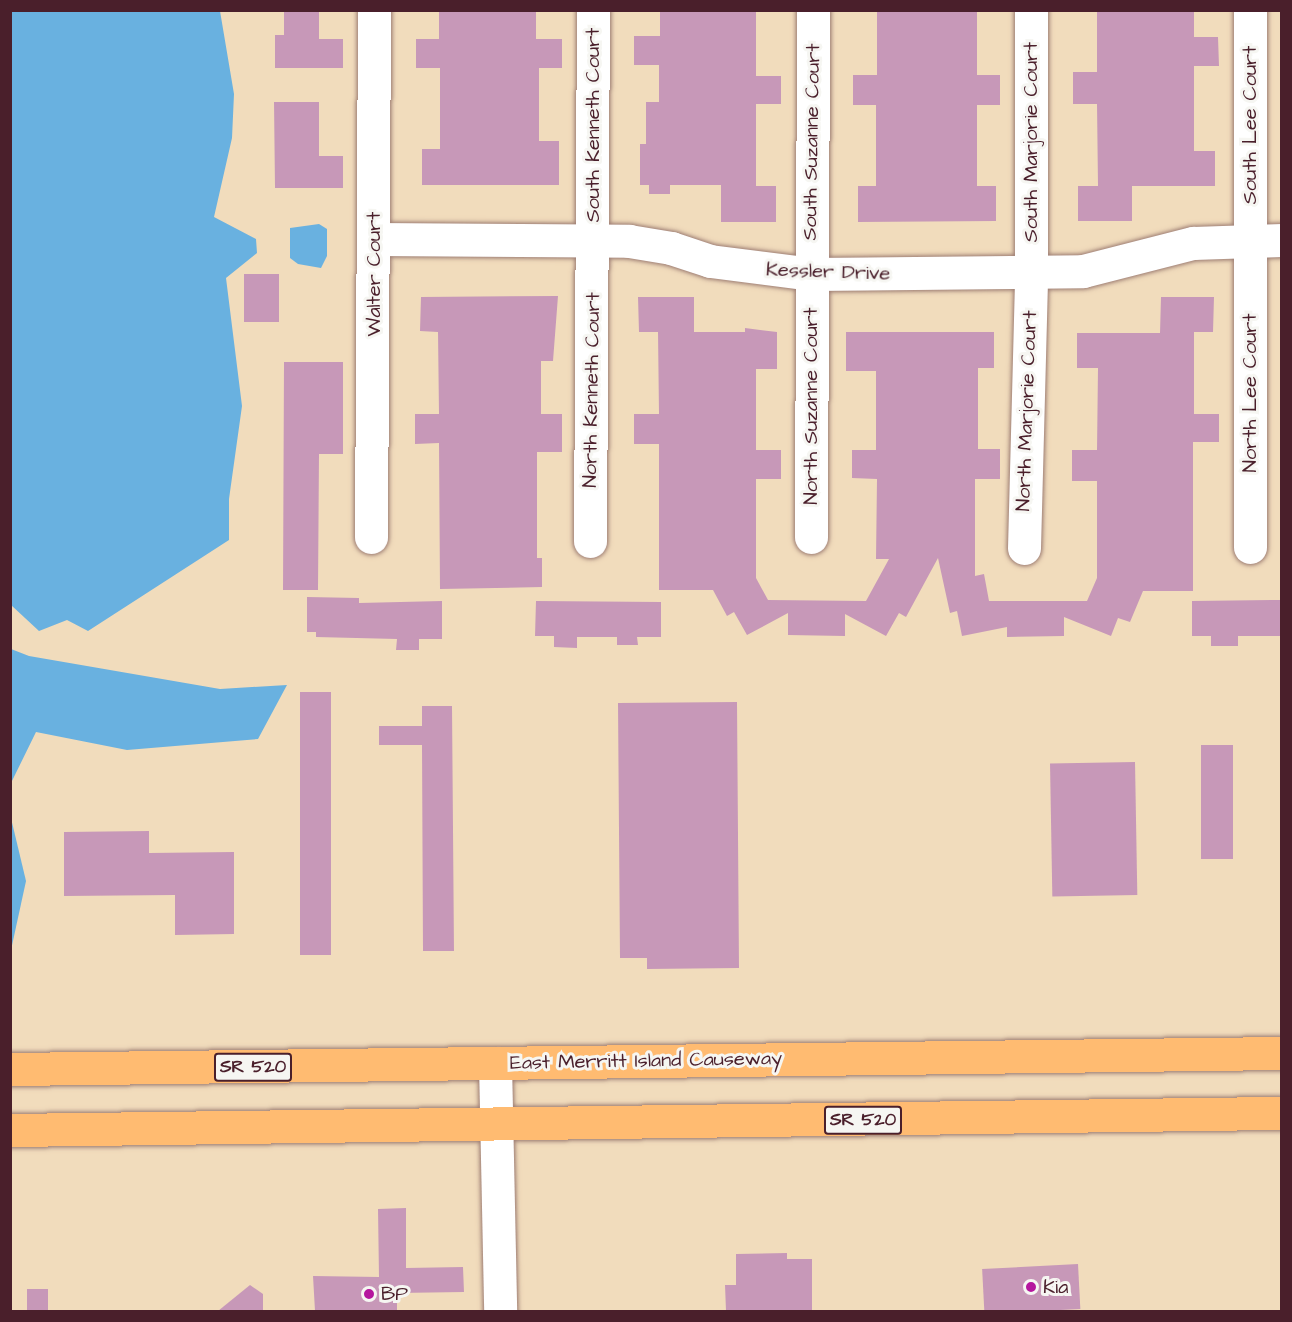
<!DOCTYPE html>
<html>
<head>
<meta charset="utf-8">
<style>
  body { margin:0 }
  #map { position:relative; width:1292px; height:1322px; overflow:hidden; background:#f1dcbc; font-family:"Architects Daughter",sans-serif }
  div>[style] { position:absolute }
  .water>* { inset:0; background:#69b1e0 }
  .building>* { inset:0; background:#c798b8; transform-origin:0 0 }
  .roads { filter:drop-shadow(0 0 2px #9e7e74) drop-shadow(0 0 2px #9e7e74) }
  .minor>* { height:33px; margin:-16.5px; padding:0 16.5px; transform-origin:16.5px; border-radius:16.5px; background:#fff }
  .major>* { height:33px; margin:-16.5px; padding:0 16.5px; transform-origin:16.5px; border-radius:16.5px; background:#ffbb71 }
  .dots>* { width:16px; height:16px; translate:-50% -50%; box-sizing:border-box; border:3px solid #f6f6f2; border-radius:50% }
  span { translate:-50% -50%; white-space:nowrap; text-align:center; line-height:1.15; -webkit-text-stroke:6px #f6f6f2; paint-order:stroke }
  .shield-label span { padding:2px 4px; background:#f6f6f2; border:2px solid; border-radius:4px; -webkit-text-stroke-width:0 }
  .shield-label { font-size:18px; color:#4a1f2b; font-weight:700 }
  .street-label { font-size:20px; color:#4a1f2b }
  .poi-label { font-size:20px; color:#4a1f2b }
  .left { translate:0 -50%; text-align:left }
  .frame { position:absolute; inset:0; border:12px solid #4a1f2b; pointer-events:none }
</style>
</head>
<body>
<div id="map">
  <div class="water">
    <div style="clip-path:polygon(10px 11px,220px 11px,234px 94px,232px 138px,214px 217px,256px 239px,257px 253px,226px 278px,242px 406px,229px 499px,229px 540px,88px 631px,67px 620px,39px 631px,11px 605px)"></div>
    <div style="clip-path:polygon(319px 224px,327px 229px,327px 256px,321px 268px,298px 264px,290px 258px,290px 228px)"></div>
    <div style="clip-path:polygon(11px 649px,29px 656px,220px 689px,287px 685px,258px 739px,127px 750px,36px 732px,11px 783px)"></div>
    <div style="clip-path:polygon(10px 814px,26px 881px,11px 950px,10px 950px)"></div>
  </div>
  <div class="building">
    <div style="clip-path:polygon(284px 10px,319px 10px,319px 39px,343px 39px,343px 68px,275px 68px,275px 35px,284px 35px)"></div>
    <div style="clip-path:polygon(439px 10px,536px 10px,536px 39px,562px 39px,562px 68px,539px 68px,539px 141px,559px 141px,559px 185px,422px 185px,422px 149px,440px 149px,440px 68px,416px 68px,416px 39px,439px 39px)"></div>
    <div style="clip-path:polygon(660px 10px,756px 10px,756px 76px,781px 76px,781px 104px,756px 104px,756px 186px,776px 186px,776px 222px,721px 222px,721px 185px,670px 185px,670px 194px,649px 194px,649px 185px,640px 185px,640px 144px,646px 144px,646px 102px,659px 102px,659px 65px,634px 65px,634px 36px,660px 36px)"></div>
    <div style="clip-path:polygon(877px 10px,977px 10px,977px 75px,1000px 75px,1000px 105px,977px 105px,977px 186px,996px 186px,996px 221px,858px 222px,858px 186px,876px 186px,876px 105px,853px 105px,853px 75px,877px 75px)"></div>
    <div style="clip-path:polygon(1097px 10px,1194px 10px,1194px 37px,1218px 37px,1219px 66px,1194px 66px,1194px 151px,1215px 151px,1215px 186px,1132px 186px,1132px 221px,1078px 221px,1078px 186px,1098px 186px,1097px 104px,1073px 104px,1073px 72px,1097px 72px)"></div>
    <div style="clip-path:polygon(274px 102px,319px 102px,319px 156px,343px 156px,343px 188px,275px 188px)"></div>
    <div style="left:244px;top:274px;width:35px;height:48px"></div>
    <div style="clip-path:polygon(558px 296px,553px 361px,541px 361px,541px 414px,562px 414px,562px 452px,537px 452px,537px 558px,542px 558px,542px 587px,440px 589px,439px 443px,415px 444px,415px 414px,439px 414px,438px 332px,420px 331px,421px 297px)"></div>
    <div style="clip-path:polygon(638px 297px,694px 297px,694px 332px,745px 332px,745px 328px,777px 332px,777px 369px,756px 369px,756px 450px,781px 450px,781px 479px,756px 479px,756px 578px,768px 600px,866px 601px,889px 559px,876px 559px,877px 479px,852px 478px,852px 450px,876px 450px,876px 371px,846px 371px,846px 332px,994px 332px,994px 368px,978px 368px,978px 449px,1000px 449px,1000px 479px,975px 479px,975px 576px,984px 574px,989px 601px,1087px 601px,1097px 578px,1097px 481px,1072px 481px,1072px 450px,1097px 450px,1098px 368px,1077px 368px,1077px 333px,1160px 333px,1161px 297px,1214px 297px,1213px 332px,1194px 332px,1194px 414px,1219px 414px,1219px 442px,1193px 442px,1193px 591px,1143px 591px,1130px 622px,1118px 618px,1111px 636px,1064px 617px,1064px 636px,1007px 637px,1007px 627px,962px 636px,957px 611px,950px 613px,938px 558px,906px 617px,899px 613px,886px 636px,845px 614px,845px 636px,788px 635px,788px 613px,747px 635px,734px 612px,727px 616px,713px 590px,659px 590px,659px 444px,634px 444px,634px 414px,659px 414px,658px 332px,639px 332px)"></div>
    <div style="clip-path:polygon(284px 362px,343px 362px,343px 454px,319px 454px,318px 590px,283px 590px)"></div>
    <div style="clip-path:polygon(307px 597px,359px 598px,359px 603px,442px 601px,442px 639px,419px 639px,419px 650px,396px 650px,397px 639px,316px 637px,316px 632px,307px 632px)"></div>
    <div style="clip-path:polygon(1281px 600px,1281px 636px,1238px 636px,1238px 646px,1211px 646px,1211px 636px,1192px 636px,1192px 601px)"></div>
    <div style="clip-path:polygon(536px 601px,661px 602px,661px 637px,637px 637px,638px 645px,617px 645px,617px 637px,577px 637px,577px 648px,554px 647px,554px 636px,535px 636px)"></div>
    <div style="left:300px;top:692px;width:31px;height:263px"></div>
    <div style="clip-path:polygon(737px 702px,739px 968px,647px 969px,647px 958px,620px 958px,618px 703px)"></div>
    <div style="clip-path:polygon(422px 706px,452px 706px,454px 951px,423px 951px,422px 745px,379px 745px,379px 726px,422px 726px)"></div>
    <div style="left:1201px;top:745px;width:32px;height:114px"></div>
    <div style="left:1135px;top:762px;width:133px;height:85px;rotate:89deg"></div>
    <div style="clip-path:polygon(149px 831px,149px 853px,234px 852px,234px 934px,175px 935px,175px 895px,64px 896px,64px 832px)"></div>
    <div style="clip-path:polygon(406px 1208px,406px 1268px,463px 1267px,464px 1292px,397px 1293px,397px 1311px,315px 1311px,313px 1276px,379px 1277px,378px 1209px)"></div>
    <div style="clip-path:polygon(787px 1253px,787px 1259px,812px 1259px,812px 1311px,726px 1311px,725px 1285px,736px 1285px,736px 1254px)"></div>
    <div style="left:1078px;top:1264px;width:45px;height:96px;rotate:87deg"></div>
    <div style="clip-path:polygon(250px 1285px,263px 1294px,263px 1311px,218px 1311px)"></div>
    <div style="left:27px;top:1289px;width:21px;height:22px"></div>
  </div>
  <div class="roads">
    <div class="minor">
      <div style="left:1250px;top:10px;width:537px;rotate:90deg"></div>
      <div style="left:374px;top:239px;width:255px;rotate:0.4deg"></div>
      <div style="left:629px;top:241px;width:43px;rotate:9.5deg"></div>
      <div style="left:671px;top:248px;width:41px;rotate:18.4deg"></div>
      <div style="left:710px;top:261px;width:102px;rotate:7.3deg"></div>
      <div style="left:811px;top:274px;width:272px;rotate:-0.6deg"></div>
      <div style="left:1083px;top:271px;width:114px;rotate:-14.3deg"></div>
      <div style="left:1193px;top:243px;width:89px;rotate:-1.9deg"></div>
      <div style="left:371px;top:537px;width:527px;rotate:-89.67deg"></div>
      <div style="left:811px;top:537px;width:527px;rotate:-89.78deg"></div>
      <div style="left:590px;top:541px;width:531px;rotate:-89.68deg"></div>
      <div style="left:1024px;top:548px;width:274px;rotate:-88.5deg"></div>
      <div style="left:1031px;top:274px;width:264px;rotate:-90deg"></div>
      <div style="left:495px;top:1063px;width:249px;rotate:88.8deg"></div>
    </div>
    <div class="major">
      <div style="left:10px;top:1069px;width:1272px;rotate:-0.72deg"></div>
      <div style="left:10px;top:1130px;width:1272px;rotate:-0.77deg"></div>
    </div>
  </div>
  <div class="dots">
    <div style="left:1031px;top:1287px;background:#b5179e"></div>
    <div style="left:369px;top:1294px;background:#b5179e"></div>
  </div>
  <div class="shield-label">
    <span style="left:253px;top:1067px">SR 520</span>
    <span style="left:863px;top:1120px">SR 520</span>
  </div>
  <div class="street-label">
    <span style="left:593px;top:125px;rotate:-90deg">South Kenneth Court</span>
    <span style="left:1250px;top:125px;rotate:-90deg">South Lee Court</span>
    <span style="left:812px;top:142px;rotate:-89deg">South Suzanne Court</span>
    <span style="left:1031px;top:142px;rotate:-90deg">South Marjorie Court</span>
    <span style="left:828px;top:272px;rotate:2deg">Kessler Drive</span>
    <span style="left:374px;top:274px;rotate:-90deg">Walter Court</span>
    <span style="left:592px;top:390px;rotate:-89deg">North Kenneth Court</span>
    <span style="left:1250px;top:393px;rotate:-90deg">North Lee Court</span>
    <span style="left:811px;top:406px;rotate:-90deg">North Suzanne Court</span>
    <span style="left:1027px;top:411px;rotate:-88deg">North Marjorie Court</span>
    <span style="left:646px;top:1061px;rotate:-1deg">East Merritt Island Causeway</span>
  </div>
  <div class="poi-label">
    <span class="left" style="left:1043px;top:1287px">Kia</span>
    <span class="left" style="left:381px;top:1294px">BP</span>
  </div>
  <div class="frame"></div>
</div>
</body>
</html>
